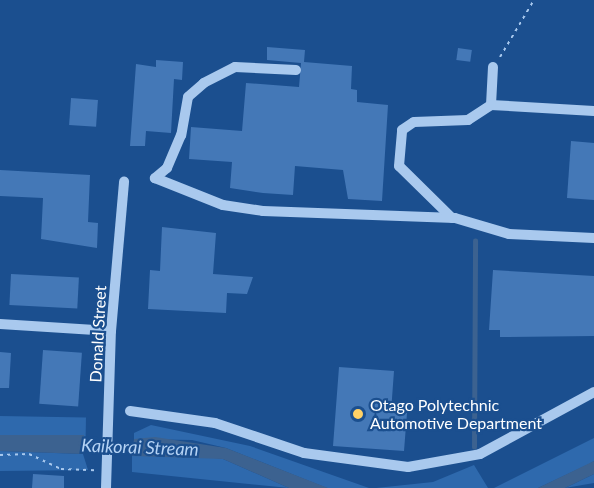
<!DOCTYPE html>
<html>
<head>
<meta charset="utf-8">
<style>
  body { margin:0 }
  #map { position:relative; width:594px; height:488px; overflow:hidden; background:#1b4f8f; font-family:Lato,sans-serif }
  div>[style] { position:absolute }
  .green>* { inset:0; background:#2e69ad; transform-origin:0 0 }
  .water>* { inset:0; background:#3c6290 }
  .stream>* { height:4.5px; margin:-2.25px; padding:0 2.25px; transform-origin:2.25px; border-radius:2.25px; background:#3c6290 }
  .building>* { inset:0; background:#4478b7; transform-origin:0 0 }
  .path>* { height:2px; margin-top:-1px; transform-origin:0; background:repeating-linear-gradient(90deg,#a9c9ee 0 3px,transparent 0 7.5px) }
  .minor>* { height:10px; margin:-5px; padding:0 5px; transform-origin:5px; border-radius:5px; background:#a9c9ee }
  .dots>* { width:16px; height:16px; translate:-50% -50%; box-sizing:border-box; border:3px solid #1b4f8f; border-radius:50% }
  span { translate:-50% -50%; white-space:nowrap; text-align:center; line-height:1.15; -webkit-text-stroke:4.5px #1b4f8f; paint-order:stroke }
  .street-label { font-size:16px; color:#fff }
  .poi-label { font-size:16px; color:#fff }
  .left { translate:0 -50%; text-align:left }
  .water-label { font-size:18px; color:#b5d3f5; font-style:italic }
</style>
</head>
<body>
<div id="map">
  <div class="green">
    <div style="left:0;top:416px;width:86px;height:19px;rotate:1deg"></div>
    <div style="clip-path:polygon(151px 425px,250px 446px,369px 488px,327px 488px,226px 448px,192px 440px,134px 439px,134px 433px)"></div>
    <div style="clip-path:polygon(594px 438px,594px 461px,589px 464px,538px 488px,494px 488px)"></div>
    <div style="clip-path:polygon(0 451px,83px 454px,88px 470px,0 471px)"></div>
    <div style="clip-path:polygon(191px 455px,223px 459px,289px 488px,132px 472px,132px 456px)"></div>
    <div style="clip-path:polygon(474px 465px,488px 488px,376px 488px,433px 482px)"></div>
    <div style="clip-path:polygon(594px 474px,594px 483px,565px 488px)"></div>
  </div>
  <div class="water">
    <div style="clip-path:polygon(0 435px,84px 435px,83px 454px,0 451px)"></div>
    <div style="clip-path:polygon(155px 437px,226px 448px,328px 488px,289px 488px,223px 459px,132px 456px,134px 439px)"></div>
    <div style="clip-path:polygon(594px 461px,594px 474px,565px 488px,538px 488px)"></div>
  </div>
  <div class="stream">
    <div style="left:80px;top:443px;width:57px;rotate:3deg"></div>
    <div style="left:474px;top:447px;width:206px;rotate:-89.7deg"></div>
  </div>
  <div class="building">
    <div style="clip-path:polygon(267px 47px,305px 50px,304px 62px,352px 66px,351px 89px,357px 90px,357px 102px,388px 105px,382px 201px,348px 199px,343px 170px,295px 166px,293px 195px,263px 193px,230px 188px,232px 162px,189px 159px,191px 127px,242px 131px,246px 83px,299px 87px,301px 63px,267px 60px)"></div>
    <div style="left:458px;top:48px;width:14px;height:12px;rotate:8deg"></div>
    <div style="clip-path:polygon(156px 60px,183px 62px,182px 80px,174px 79px,171px 133px,146px 131px,145px 146px,130px 146px,136px 64px,156px 67px)"></div>
    <div style="left:71px;top:98px;width:27px;height:27px;rotate:4deg"></div>
    <div style="clip-path:polygon(571px 141px,594px 143px,594px 200px,567px 198px)"></div>
    <div style="clip-path:polygon(0 170px,90px 175px,88px 222px,98px 223px,97px 248px,41px 239px,43px 198px,0 196px)"></div>
    <div style="clip-path:polygon(162px 227px,216px 233px,213px 274px,253px 277px,247px 294px,227px 293px,226px 313px,148px 309px,150px 270px,160px 271px)"></div>
    <div style="clip-path:polygon(493px 270px,594px 276px,594px 336px,500px 337px,500px 330px,489px 330px)"></div>
    <div style="left:11px;top:274px;width:68px;height:31px;rotate:3deg"></div>
    <div style="left:43px;top:350px;width:39px;height:54px;rotate:4deg"></div>
    <div style="clip-path:polygon(0 352px,11px 353px,9px 388px,0 388px)"></div>
    <div style="clip-path:polygon(339px 367px,394px 371px,391px 412px,407px 413px,404px 451px,333px 446px)"></div>
    <div style="clip-path:polygon(33px 474px,64px 476px,64px 488px,32px 488px)"></div>
  </div>
  <div class="path">
    <div style="left:500px;top:57px;width:66px;rotate:-59.2deg"></div>
    <div style="left:0;top:455px;width:29px;rotate:-2deg"></div>
    <div style="left:29px;top:454px;width:35px;rotate:25deg"></div>
    <div style="left:61px;top:469px;width:34px;rotate:2deg"></div>
  </div>
  <div class="minor">
    <div style="left:493px;top:67px;width:38px;rotate:93deg"></div>
    <div style="left:491px;top:105px;width:103px;rotate:3.3deg"></div>
    <div style="left:296px;top:70px;width:61px;rotate:-177.2deg"></div>
    <div style="left:235px;top:67px;width:35px;rotate:153deg"></div>
    <div style="left:204px;top:83px;width:21px;rotate:139deg"></div>
    <div style="left:188px;top:97px;width:39px;rotate:100deg"></div>
    <div style="left:181px;top:135px;width:36px;rotate:113deg"></div>
    <div style="left:167px;top:168px;width:16px;rotate:140deg"></div>
    <div style="left:155px;top:178px;width:73px;rotate:21.7deg"></div>
    <div style="left:223px;top:205px;width:40px;rotate:8.5deg"></div>
    <div style="left:263px;top:211px;width:192px;rotate:2.1deg"></div>
    <div style="left:455px;top:218px;width:56px;rotate:16.5deg"></div>
    <div style="left:509px;top:234px;width:85px;rotate:2.7deg"></div>
    <div style="left:452px;top:218px;width:74px;rotate:-135.5deg"></div>
    <div style="left:399px;top:166px;width:36px;rotate:-85deg"></div>
    <div style="left:402px;top:130px;width:14px;rotate:-34deg"></div>
    <div style="left:414px;top:122px;width:54px;rotate:-2.1deg"></div>
    <div style="left:468px;top:120px;width:27px;rotate:-33deg"></div>
    <div style="left:0;top:324px;width:111px;rotate:3.6deg"></div>
    <div style="left:130px;top:411px;width:86px;rotate:8deg"></div>
    <div style="left:215px;top:423px;width:94px;rotate:18.6deg"></div>
    <div style="left:304px;top:453px;width:105px;rotate:7.7deg"></div>
    <div style="left:408px;top:467px;width:73px;rotate:-10.2deg"></div>
    <div style="left:480px;top:454px;width:130px;rotate:-28.5deg"></div>
    <div style="left:106px;top:488px;width:157px;rotate:-88.2deg"></div>
    <div style="left:111px;top:331px;width:150px;rotate:-85deg"></div>
  </div>
  <div class="dots">
    <div style="left:358px;top:414px;background:#ffd166"></div>
  </div>
  <div class="street-label">
    <span style="left:98px;top:334px;rotate:-87deg">Donald Street</span>
  </div>
  <div class="poi-label">
    <span class="left" style="left:370px;top:414px">Otago Polytechnic<br>Automotive Department</span>
  </div>
  <div class="water-label">
    <span style="left:140px;top:447px;rotate:2deg">Kaikorai Stream</span>
  </div>
</div>
</body>
</html>
